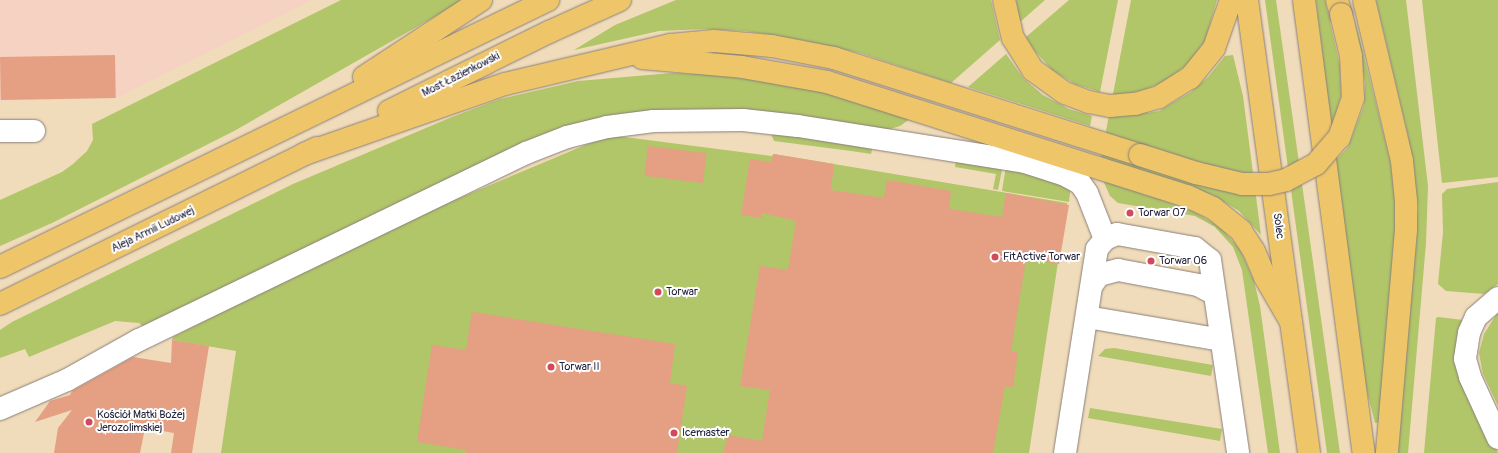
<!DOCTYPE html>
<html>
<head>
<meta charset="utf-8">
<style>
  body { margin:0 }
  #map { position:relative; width:1498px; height:453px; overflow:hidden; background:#f0dcba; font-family:Pangolin,sans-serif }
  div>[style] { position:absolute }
  .built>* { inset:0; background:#f5d2c2 }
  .green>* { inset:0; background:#b1c569 }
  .building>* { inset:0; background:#e59f82; transform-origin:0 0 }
  .roads { filter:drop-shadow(0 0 1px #897f7a) drop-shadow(0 0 1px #897f7a) }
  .minor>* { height:22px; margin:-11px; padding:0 11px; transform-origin:11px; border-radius:11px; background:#fff }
  .major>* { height:22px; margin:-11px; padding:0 11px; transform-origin:11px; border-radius:11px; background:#eec569 }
  .bridges { filter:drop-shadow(0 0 1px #897f7a) drop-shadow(0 0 1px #897f7a) }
  .major-bridge>* { height:22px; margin:-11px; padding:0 11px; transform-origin:11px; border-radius:11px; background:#eec569 }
  .dots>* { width:11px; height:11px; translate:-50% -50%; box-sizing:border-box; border:2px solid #fff; border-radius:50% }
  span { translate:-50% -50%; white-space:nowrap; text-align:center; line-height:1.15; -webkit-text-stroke:4px #fff; paint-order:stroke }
  .street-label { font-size:11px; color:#22223b }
  .poi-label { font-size:11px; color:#22223b }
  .left { translate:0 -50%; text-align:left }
</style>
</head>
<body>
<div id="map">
  <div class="built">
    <div style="clip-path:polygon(0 0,312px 0,116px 98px,0 101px)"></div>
  </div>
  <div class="green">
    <div style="clip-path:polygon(341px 0,464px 0,234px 131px,52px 223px,0 246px,0 200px,62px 172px,73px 164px,87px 151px,93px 140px,92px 124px)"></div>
    <div style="clip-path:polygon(676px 0,991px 0,1000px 40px,951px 83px,860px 53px,806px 41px,745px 31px,705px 29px,659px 31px,574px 50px,615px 25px)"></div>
    <div style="clip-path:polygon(1016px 0,1045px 0,1020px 22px)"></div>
    <div style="clip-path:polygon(1069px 0,1118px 0,1100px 92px,1075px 84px,1052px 70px,1034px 50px,1026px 37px)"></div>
    <div style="clip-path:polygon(1131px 0,1217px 0,1205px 41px,1188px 64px,1164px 82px,1141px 91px,1147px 113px,1159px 111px,1191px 92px,1208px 77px,1225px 56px,1233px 55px,1243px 96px,1261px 235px,1239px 211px,1213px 195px,1101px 157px)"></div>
    <div style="clip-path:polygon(1265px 0,1276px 0,1340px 453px,1327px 453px)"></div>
    <div style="clip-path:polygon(1316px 0,1325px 0,1340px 65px,1341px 96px,1331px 129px)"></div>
    <div style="clip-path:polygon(1376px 0,1406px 0,1428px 186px,1426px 243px,1408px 453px,1398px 453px,1418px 207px,1408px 136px)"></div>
    <div style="clip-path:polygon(1422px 0,1498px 0,1498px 177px,1442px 183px)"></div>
    <div style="clip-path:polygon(1354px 16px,1391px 164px,1395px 201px,1395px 228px,1380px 414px,1379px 422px,1375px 423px,1365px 384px,1334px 162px,1348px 147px,1364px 105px,1365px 83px)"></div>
    <div style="clip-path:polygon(1006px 54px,1024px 79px,1043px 95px,1069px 109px,1092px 116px,1090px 126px,968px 87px)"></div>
    <div style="clip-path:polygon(672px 73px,726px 75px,817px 90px,910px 119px,900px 126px,887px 130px,607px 118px,146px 329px,139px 323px,115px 321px,29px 357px,25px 349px,0 358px,0 330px,12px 322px,293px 184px,452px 117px,500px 99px,578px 81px)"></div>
    <div style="clip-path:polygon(771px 134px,873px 145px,871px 154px,851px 151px,774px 141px)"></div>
    <div style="clip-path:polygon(609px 135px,772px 156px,774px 154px,1067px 203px,1029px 453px,221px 453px,236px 351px,172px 340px,173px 337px,379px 232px)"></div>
    <div style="clip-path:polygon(956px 158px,1003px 165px,998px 190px,993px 189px,996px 174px,955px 167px)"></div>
    <div style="clip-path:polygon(1006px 166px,1071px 184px,1069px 202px,1002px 191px)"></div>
    <div style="clip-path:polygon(1102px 178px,1195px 212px,1220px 227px,1240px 249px,1254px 281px,1260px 306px,1280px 453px,1268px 453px,1242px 270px,1233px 247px,1215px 227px,1195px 216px,1118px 203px,1110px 196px)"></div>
    <div style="clip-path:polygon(1498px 182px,1498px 284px,1484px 294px,1446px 291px,1438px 284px,1443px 232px,1442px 194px,1447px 189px)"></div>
    <div style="clip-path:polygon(1498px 312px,1498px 406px,1483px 374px,1479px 353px,1484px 334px)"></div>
    <div style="clip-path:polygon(1438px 317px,1463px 320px,1462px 371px,1498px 453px,1424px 453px,1436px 318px)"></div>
    <div style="clip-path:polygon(1114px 348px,1213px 365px,1211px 376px,1098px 356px,1105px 349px)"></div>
    <div style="clip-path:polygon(1090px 408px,1222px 429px,1220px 441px,1088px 418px)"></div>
  </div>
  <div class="building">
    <div style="left:115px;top:55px;width:43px;height:115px;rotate:89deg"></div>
    <div style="left:648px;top:146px;width:59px;height:30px;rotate:7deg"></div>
    <div style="clip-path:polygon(773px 154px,834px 164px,831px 190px,884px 198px,887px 180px,951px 191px,949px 209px,1002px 217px,1006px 193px,1069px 205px,1059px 264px,1026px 259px,1011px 351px,1018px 352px,1013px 387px,1005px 386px,993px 453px,723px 453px,728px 435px,762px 441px,770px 390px,740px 386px,760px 266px,788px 270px,796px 221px,762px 213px,762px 218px,741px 215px,750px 159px,771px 162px)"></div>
    <div style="clip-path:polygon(472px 312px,675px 344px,670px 383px,687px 386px,677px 453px,465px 453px,466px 450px,417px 442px,432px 345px,466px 350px)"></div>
    <div style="clip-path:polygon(172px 340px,209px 346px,192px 453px,171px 453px,174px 433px,145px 428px,140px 453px,54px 453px,58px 428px,72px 410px,35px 422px,50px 401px,70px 395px,72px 391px,133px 357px,171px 363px)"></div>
  </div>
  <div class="roads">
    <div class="minor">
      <div style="left:0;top:131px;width:34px"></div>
      <div style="left:1092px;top:285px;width:12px;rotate:-55deg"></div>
      <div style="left:1099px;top:275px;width:20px;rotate:-15deg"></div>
      <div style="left:1118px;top:270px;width:81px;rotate:10.6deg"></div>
      <div style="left:1198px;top:285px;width:19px;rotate:28deg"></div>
      <div style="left:1498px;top:298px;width:29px;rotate:139deg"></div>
      <div style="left:1476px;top:317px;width:17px;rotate:114deg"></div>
      <div style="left:1469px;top:333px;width:26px;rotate:99deg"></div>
      <div style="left:1465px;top:359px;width:19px;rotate:74deg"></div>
      <div style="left:1470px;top:377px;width:67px;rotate:65.3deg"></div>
      <div style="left:1087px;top:317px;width:136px;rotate:9.7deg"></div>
      <div style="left:0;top:409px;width:73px;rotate:-23.4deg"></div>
      <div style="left:67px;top:380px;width:82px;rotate:-29.1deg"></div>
      <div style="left:139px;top:340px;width:430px;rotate:-25.8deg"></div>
      <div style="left:526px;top:153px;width:44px;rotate:-21.3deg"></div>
      <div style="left:567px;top:137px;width:41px;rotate:-14deg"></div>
      <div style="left:607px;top:127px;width:47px;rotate:-7.3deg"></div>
      <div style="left:654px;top:121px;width:89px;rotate:-0.6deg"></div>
      <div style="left:743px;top:120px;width:55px;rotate:6.2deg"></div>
      <div style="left:798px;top:126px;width:230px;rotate:9deg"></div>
      <div style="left:1025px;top:162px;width:40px;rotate:18deg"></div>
      <div style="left:1063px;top:174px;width:19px;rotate:28deg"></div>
      <div style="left:1080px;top:183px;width:12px;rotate:55deg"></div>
      <div style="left:1087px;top:193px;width:49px;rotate:68.6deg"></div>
      <div style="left:1065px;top:453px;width:206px;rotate:-81.1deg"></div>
      <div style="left:1097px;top:249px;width:13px;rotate:-51deg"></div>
      <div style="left:1105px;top:239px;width:13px;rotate:-23deg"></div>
      <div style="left:1117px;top:234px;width:79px;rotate:10.2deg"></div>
      <div style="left:1195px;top:248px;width:19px;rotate:39deg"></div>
      <div style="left:1210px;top:260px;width:195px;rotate:81.7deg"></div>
    </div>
    <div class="major">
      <div style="left:1004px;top:0;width:39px;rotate:77deg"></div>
      <div style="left:1013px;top:38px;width:38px;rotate:58deg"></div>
      <div style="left:1033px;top:70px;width:39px;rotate:36deg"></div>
      <div style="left:1065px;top:93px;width:26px;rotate:21deg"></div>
      <div style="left:1089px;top:102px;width:21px;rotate:11deg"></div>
      <div style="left:1110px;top:106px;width:25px;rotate:-5deg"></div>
      <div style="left:1135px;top:104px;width:25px;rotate:-16deg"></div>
      <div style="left:1159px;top:97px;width:36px;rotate:-32deg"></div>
      <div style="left:1190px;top:78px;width:38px;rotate:-51deg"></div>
      <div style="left:1214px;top:48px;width:51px;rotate:-70.5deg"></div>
      <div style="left:1247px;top:0;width:457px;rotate:82.2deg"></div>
      <div style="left:1304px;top:0;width:457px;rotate:82.5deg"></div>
      <div style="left:1337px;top:0;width:15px;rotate:74deg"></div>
      <div style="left:1364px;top:0;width:165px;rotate:76.7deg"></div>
      <div style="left:1402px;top:161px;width:40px;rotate:84.3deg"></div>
      <div style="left:1406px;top:201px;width:29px;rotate:90deg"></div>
      <div style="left:1406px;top:230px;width:224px;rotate:94.9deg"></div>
      <div style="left:642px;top:58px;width:100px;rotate:5.1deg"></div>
      <div style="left:742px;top:67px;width:86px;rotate:10deg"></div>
      <div style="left:827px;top:82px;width:378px;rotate:17.6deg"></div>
      <div style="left:1187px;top:196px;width:29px;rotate:25deg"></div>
      <div style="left:1213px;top:208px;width:36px;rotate:39deg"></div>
      <div style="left:1241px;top:231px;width:24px;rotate:57deg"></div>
      <div style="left:1254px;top:251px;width:28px;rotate:67deg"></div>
      <div style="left:1265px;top:277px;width:52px;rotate:60deg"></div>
      <div style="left:364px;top:77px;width:140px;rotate:-33.3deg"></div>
      <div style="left:389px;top:111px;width:178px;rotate:-26.3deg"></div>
      <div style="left:549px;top:32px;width:78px;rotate:-24.3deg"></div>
      <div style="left:304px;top:154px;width:213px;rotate:-19.2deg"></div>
      <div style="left:505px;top:84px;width:170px;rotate:-13.3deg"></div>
      <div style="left:670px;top:45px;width:44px;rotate:-5.2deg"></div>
      <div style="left:714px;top:41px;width:58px;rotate:4.9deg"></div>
      <div style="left:772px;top:46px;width:63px;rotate:11deg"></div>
      <div style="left:834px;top:58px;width:321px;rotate:17.6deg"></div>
      <div style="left:0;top:267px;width:610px;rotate:-25.98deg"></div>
      <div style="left:0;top:304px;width:353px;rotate:-26.2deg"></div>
    </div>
  </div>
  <div class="bridges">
    <div class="major-bridge">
      <div style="left:1140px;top:155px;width:59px;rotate:17.8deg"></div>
      <div style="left:1196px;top:173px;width:47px;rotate:13.4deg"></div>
      <div style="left:1242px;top:184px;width:27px"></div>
      <div style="left:1269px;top:184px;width:17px;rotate:-13deg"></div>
      <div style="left:1286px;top:180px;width:34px;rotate:-28deg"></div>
      <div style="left:1316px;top:164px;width:35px;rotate:-49deg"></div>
      <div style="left:1339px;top:138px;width:42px;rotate:-70.7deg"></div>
      <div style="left:1353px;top:98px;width:42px;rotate:-92.7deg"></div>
      <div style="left:1351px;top:56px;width:43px;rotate:-103.4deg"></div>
    </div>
  </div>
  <div class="dots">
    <div style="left:1130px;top:213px;background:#d1495b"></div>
    <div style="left:995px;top:257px;background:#d1495b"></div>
    <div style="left:1151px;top:261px;background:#d1495b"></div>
    <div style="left:658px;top:292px;background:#d1495b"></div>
    <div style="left:551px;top:367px;background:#d1495b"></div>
    <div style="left:89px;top:422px;background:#d1495b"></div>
    <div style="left:674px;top:433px;background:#d1495b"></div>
  </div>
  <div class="street-label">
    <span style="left:461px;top:75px;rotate:-27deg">Most Łazienkowski</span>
    <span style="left:1278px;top:226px;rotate:82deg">Solec</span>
    <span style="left:153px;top:230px;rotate:-26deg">Aleja Armii Ludowej</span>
  </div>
  <div class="poi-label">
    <span class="left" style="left:1138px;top:213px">Torwar 07</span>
    <span class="left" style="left:1003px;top:257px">FitActive Torwar</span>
    <span class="left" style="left:1159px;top:261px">Torwar 06</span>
    <span class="left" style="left:666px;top:292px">Torwar</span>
    <span class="left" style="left:559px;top:367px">Torwar II</span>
    <span class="left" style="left:97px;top:422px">Kościół Matki Bożej<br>Jerozolimskiej</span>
    <span class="left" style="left:682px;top:433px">Icemaster</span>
  </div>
</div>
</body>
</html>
